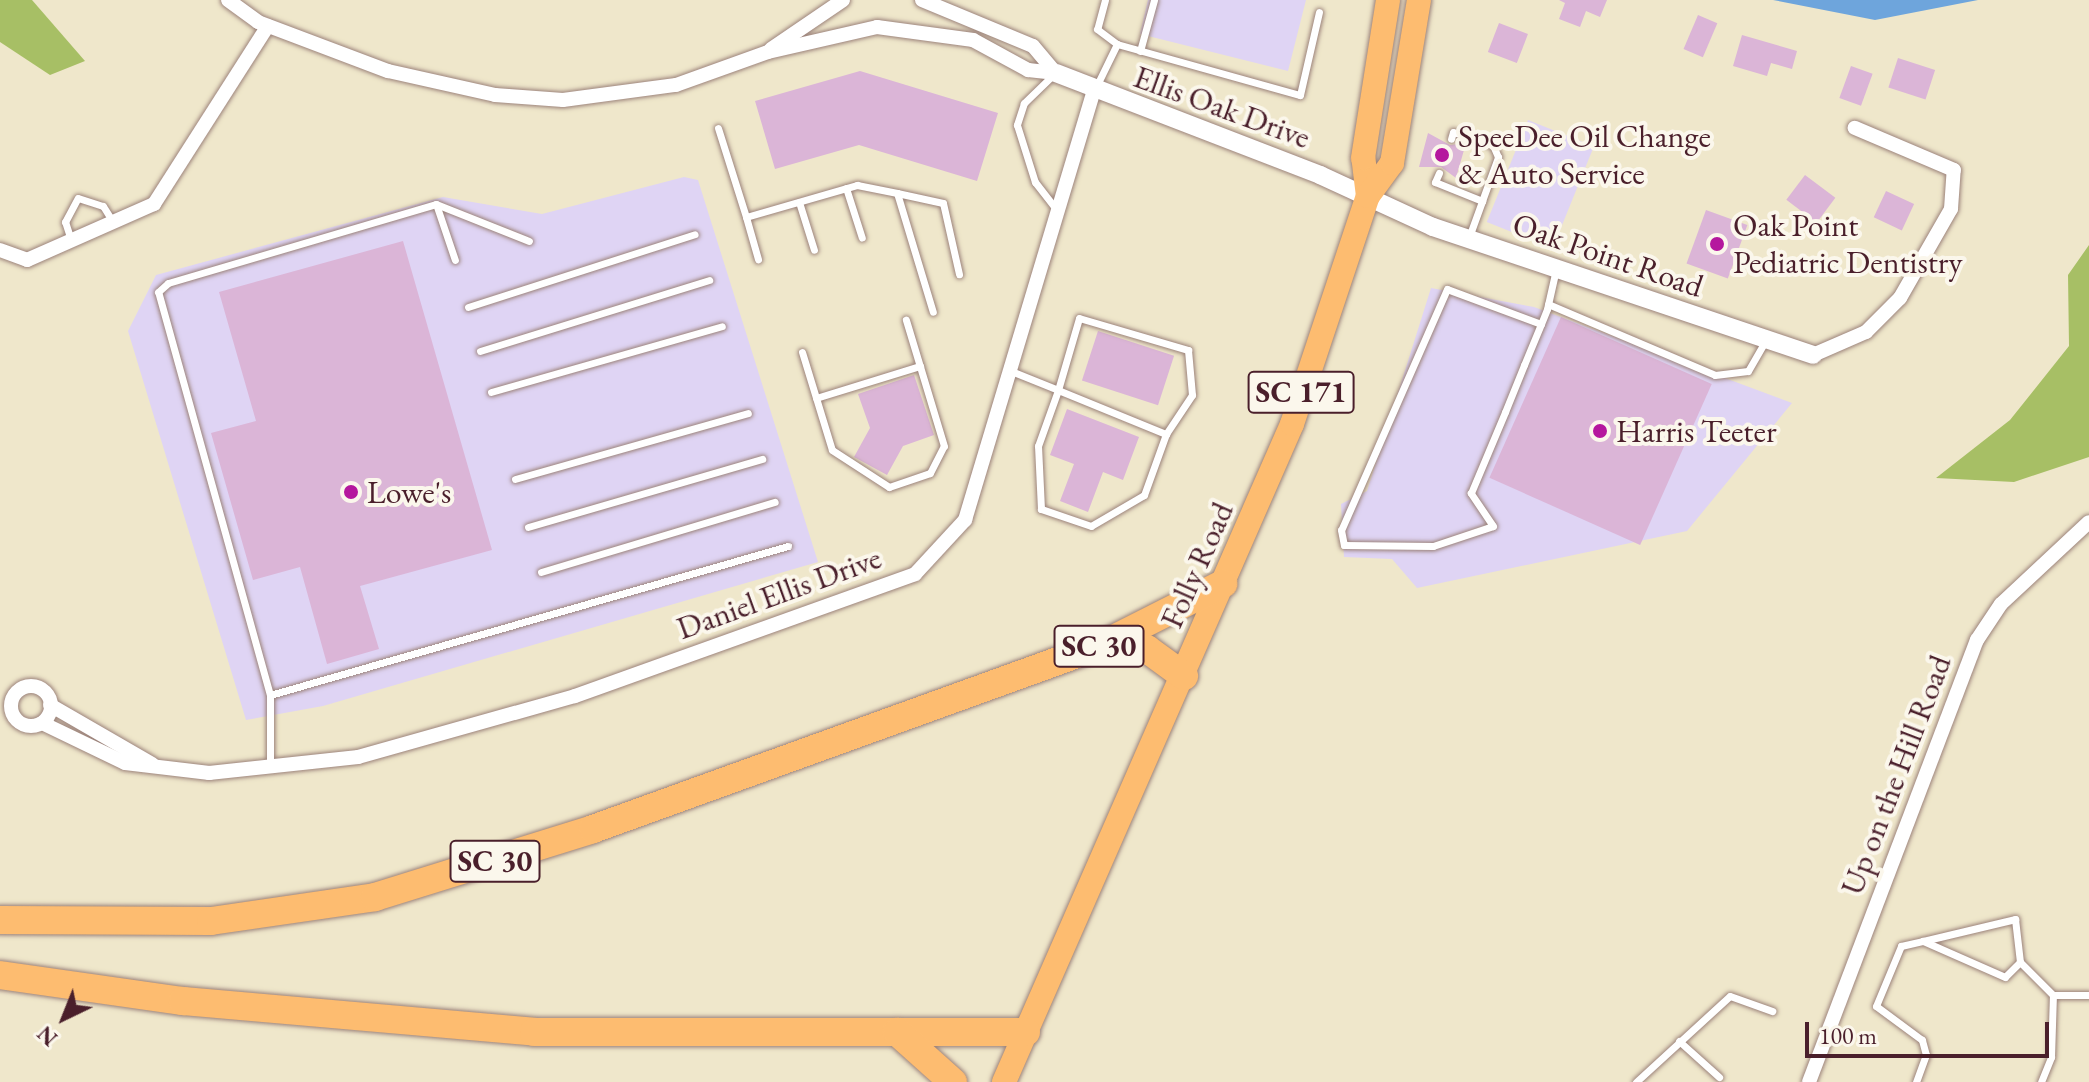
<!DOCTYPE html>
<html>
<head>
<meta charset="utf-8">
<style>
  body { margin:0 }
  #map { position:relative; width:2089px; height:1082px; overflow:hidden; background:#efe7cb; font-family:"EB Garamond",serif }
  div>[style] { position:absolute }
  .built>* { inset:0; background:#dfd4f4; transform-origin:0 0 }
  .green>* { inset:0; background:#a7bf65 }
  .water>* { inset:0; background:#6ea5dc }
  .building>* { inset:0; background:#dbb5d7; transform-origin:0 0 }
  .roads { filter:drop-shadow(0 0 2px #9c837b) drop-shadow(0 0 2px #9c837b) }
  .service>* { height:7px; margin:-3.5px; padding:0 3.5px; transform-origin:3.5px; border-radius:3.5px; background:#fff }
  .minor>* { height:14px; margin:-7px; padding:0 7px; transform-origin:7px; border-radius:7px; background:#fff }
  .minor>.ring { margin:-7px; padding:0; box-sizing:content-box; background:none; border:14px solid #fff; border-radius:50% }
  .tertiary>* { height:18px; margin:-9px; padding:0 9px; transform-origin:9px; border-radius:9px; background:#fff }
  .primary>* { height:24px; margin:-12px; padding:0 12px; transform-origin:12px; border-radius:12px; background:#fdbc70 }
  .motorway>* { height:28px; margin:-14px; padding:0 14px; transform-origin:14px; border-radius:14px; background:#fdbc70 }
  .dots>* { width:22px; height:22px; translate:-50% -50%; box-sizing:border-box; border:4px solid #fbf7ec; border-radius:50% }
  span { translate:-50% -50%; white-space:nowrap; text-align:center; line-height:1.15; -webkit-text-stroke:8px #fbf7ec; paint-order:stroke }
  .shield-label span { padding:2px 6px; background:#fbf7ec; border:2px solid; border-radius:6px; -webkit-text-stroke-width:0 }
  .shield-label { font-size:30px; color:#4a1f2b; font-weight:700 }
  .street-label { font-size:32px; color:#4a1f2b }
  .poi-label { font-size:32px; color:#4a1f2b }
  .left { translate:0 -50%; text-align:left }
  .north { position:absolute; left:24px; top:978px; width:80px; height:80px; -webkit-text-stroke:6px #fbf7ec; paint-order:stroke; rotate:223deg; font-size:22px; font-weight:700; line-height:32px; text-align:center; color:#4a1f2b }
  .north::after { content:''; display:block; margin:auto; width:28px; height:36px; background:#4a1f2b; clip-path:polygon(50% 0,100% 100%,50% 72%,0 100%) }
  .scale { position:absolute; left:1805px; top:1022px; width:244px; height:36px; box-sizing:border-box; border:4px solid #4a1f2b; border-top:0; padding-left:10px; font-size:24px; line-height:28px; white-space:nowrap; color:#4a1f2b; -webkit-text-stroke:6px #fbf7ec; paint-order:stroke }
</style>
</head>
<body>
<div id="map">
  <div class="built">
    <div style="clip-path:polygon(1148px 0,1306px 0,1288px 71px,1140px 34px)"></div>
    <div style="left:1528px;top:120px;width:71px;height:110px;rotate:22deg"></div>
    <div style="clip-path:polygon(684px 177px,698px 180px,818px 562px,323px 706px,246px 720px,128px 331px,156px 275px,443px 197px,542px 214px)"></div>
    <div style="clip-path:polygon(1431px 288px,1534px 307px,1792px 403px,1687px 531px,1417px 588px,1392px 559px,1344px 557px,1341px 504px,1367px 491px)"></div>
  </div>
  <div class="green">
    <div style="clip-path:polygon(0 0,32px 0,85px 61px,50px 75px,0 42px)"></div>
    <div style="clip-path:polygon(2089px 245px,2089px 457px,2014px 482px,1936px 478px,2010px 420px,2069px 346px,2068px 275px)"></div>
  </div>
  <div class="water">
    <div style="clip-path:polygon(1773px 0,1978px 0,1875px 20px)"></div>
  </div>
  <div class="building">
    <div style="clip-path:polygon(1559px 0,1607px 0,1600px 17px,1586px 11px,1580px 27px,1559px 19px,1565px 3px)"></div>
    <div style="left:1698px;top:15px;width:21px;height:37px;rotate:23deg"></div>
    <div style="left:1499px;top:23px;width:31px;height:31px;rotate:21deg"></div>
    <div style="clip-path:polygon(1742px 35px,1797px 51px,1792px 69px,1771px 63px,1767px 76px,1733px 66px)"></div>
    <div style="left:1898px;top:58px;width:39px;height:31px;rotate:18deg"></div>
    <div style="left:1851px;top:66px;width:23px;height:34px;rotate:20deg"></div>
    <div style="clip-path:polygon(860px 71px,998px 113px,977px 181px,859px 145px,775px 169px,755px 101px)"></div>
    <div style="clip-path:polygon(1428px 133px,1450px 145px,1466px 143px,1456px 178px,1441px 167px,1419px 167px)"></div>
    <div style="left:1805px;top:175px;width:38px;height:31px;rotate:37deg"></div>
    <div style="left:1886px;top:191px;width:31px;height:29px;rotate:25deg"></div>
    <div style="left:1706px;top:210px;width:44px;height:57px;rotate:20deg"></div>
    <div style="clip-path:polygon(403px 241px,492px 550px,360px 586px,379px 649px,327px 664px,300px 567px,253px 580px,211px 433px,256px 421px,219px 292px)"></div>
    <div style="left:1561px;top:317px;width:165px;height:176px;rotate:24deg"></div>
    <div style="left:1098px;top:331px;width:80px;height:52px;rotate:18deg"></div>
    <div style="clip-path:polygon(914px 375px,934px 435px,903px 446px,887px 475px,854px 457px,870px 428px,858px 394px)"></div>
    <div style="clip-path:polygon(1067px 409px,1139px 437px,1123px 480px,1103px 472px,1088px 512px,1060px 501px,1074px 464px,1050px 455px)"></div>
  </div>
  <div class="roads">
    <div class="service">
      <div style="left:1105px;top:0;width:30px;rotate:105deg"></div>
      <div style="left:1097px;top:29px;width:25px;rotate:37deg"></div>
      <div style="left:1140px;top:51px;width:53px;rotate:-74.6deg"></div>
      <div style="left:1054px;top:74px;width:42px;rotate:136deg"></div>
      <div style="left:1024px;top:103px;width:23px;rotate:108deg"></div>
      <div style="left:1017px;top:125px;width:60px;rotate:72.5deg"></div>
      <div style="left:1035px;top:182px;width:34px;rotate:52deg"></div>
      <div style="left:1096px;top:87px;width:48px;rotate:-64deg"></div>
      <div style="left:1117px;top:44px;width:190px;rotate:15.6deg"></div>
      <div style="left:1300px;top:95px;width:85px;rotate:-77.1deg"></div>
      <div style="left:718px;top:128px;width:93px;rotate:72.5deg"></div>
      <div style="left:746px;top:217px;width:116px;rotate:-16.1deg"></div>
      <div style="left:857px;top:185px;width:41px;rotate:11.3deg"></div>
      <div style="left:897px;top:193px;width:124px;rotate:73.2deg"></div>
      <div style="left:1439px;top:173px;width:10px;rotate:114deg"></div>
      <div style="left:1435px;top:182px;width:51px;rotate:22deg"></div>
      <div style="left:1482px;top:201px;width:47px;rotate:-70deg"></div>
      <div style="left:1498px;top:157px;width:13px;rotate:-113deg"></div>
      <div style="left:1493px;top:145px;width:42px;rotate:-162deg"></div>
      <div style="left:1453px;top:132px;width:7px;rotate:106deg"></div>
      <div style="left:846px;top:188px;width:52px;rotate:72.3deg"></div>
      <div style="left:897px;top:193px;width:47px;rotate:12.3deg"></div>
      <div style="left:943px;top:203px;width:73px;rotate:77.3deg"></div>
      <div style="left:799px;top:202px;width:50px;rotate:72.6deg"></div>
      <div style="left:436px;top:204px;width:59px;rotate:71.3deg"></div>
      <div style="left:746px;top:217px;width:44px;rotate:74.1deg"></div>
      <div style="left:1469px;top:237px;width:38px;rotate:-70deg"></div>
      <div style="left:71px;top:240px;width:19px;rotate:-108deg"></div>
      <div style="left:65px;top:222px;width:27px;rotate:-62deg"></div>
      <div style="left:78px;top:198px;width:26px;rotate:18deg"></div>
      <div style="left:103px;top:206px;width:19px;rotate:58deg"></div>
      <div style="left:1548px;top:304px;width:181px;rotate:23deg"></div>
      <div style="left:1715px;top:375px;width:33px;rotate:-7deg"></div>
      <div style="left:1748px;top:371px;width:32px;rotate:-60deg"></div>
      <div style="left:468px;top:307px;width:238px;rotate:-17.8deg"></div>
      <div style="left:1541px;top:324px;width:100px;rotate:-159.6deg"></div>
      <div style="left:1447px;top:289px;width:263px;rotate:113.7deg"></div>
      <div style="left:1341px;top:530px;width:15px;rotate:79deg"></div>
      <div style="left:1344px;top:545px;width:89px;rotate:0.6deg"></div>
      <div style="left:1433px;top:546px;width:63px;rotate:-18.4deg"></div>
      <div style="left:1493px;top:526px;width:40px;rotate:-124deg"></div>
      <div style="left:1471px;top:493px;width:88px;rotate:-67.2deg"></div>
      <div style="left:1505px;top:412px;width:51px;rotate:-68deg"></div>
      <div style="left:1524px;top:365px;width:44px;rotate:-67.5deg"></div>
      <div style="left:1541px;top:324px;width:16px;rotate:-68deg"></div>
      <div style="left:1547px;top:309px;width:41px;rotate:-77.3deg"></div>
      <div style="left:480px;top:351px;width:240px;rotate:-17.2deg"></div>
      <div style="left:802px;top:352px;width:102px;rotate:73deg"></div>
      <div style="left:832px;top:450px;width:68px;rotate:33deg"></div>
      <div style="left:889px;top:487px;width:43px;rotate:-18.9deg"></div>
      <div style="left:930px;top:473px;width:30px;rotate:-63deg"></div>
      <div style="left:944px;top:446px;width:132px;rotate:-106.8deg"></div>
      <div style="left:1011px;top:371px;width:51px;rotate:22deg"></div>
      <div style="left:1058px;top:390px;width:117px;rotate:22.2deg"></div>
      <div style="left:1166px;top:434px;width:65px;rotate:109.8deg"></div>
      <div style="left:1144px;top:495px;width:61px;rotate:149.7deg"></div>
      <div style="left:1091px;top:526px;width:53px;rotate:-161.2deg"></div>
      <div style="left:1041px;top:509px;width:63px;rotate:-92.7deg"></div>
      <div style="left:1038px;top:446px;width:59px;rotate:-70.3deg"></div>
      <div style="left:1058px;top:390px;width:75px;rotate:-73.7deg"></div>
      <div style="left:1079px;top:318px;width:114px;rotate:16.4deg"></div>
      <div style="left:1188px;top:350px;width:45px;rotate:84.9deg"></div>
      <div style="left:1192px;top:395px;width:47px;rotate:123.7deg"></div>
      <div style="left:491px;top:392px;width:240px;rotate:-15.9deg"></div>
      <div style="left:816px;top:398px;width:109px;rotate:-17.1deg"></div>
      <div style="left:515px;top:479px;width:242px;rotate:-15.8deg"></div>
      <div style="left:528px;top:527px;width:244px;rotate:-16.2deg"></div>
      <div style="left:541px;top:572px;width:244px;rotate:-16.7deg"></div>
      <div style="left:270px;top:695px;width:418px;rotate:-105.5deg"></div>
      <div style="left:158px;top:292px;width:13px;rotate:-42deg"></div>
      <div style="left:168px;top:283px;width:279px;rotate:-16.4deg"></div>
      <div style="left:436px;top:204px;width:100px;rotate:21.7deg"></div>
      <div style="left:270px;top:766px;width:71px;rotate:-90deg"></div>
      <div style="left:270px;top:695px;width:539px;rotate:-16.05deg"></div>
      <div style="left:2020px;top:962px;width:47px;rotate:45deg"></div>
      <div style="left:1679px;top:1041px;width:54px;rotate:42deg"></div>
      <div style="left:1636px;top:1082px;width:127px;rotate:-42.5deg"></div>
      <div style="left:1730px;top:996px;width:45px;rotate:19.7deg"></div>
      <div style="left:1916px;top:1082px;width:29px;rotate:-70deg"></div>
      <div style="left:1926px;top:1055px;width:16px;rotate:-105deg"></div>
      <div style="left:1922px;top:1040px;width:57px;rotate:-143.5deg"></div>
      <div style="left:1876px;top:1006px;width:65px;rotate:-67.4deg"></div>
      <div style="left:1901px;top:946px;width:23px;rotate:-13deg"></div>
      <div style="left:1923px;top:941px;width:95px;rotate:-13.4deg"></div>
      <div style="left:2015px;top:919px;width:43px;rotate:83.4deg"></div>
      <div style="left:2020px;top:962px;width:21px;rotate:135deg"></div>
      <div style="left:2005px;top:977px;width:90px;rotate:-156.3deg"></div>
      <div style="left:2041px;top:1082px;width:27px;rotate:-68deg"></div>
      <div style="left:2051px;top:1057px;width:62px;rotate:-88.2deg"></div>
      <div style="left:2053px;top:995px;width:36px"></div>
    </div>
    <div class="minor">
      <div style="left:228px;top:0;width:37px;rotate:36deg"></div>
      <div style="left:258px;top:22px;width:139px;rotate:20.7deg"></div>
      <div style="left:388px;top:71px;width:110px;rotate:12.6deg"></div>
      <div style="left:495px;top:95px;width:68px;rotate:4.2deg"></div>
      <div style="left:563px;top:100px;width:114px;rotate:-7.6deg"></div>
      <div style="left:676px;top:85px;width:98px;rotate:-19.7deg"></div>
      <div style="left:768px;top:52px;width:112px;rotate:-12.9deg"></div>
      <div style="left:877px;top:27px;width:97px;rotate:7.7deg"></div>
      <div style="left:973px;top:40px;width:63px;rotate:28.6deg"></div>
      <div style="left:1028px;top:70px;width:28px;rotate:6deg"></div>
      <div style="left:922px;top:0;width:120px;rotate:22.5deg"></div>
      <div style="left:1033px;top:46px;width:35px;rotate:50deg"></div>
      <div style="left:771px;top:49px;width:87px;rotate:-34.2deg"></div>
      <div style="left:0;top:250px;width:29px;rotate:20deg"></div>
      <div style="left:27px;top:260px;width:139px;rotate:-23.8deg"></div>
      <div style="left:154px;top:204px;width:211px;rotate:-57.4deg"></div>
      <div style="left:1813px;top:355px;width:58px;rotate:-23.5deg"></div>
      <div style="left:1866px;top:332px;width:48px;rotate:-45deg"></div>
      <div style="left:1900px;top:298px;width:103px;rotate:-60.2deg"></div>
      <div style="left:1951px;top:209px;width:39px;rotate:-86deg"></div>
      <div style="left:1954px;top:170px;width:108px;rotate:-157deg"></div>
      <div class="ring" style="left:11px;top:686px;width:26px;height:26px"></div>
      <div style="left:50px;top:705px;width:118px;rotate:30deg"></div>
      <div style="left:42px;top:723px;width:92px;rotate:25.7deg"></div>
      <div style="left:125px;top:763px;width:85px;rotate:6.8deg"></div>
      <div style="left:209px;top:773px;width:150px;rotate:-6.1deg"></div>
      <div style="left:358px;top:757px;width:225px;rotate:-15.7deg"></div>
      <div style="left:575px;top:696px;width:361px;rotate:-19.7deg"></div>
      <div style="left:915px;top:574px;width:74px;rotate:-47.2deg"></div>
      <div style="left:965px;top:520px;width:447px;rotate:-73.3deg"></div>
      <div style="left:1809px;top:1082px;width:473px;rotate:-69.2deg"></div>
      <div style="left:1977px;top:640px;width:43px;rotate:-56.3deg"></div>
      <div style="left:2001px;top:604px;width:120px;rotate:-43deg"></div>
    </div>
    <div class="tertiary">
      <div style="left:1056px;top:73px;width:283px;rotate:21.1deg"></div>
      <div style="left:1320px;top:175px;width:124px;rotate:24.7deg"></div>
      <div style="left:1433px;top:227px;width:401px;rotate:18.6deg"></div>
    </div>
    <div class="primary">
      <div style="left:1368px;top:196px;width:38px;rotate:-97deg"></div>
      <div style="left:1363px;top:158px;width:160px;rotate:-81deg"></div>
      <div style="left:1004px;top:1082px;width:718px;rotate:-66.36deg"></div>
      <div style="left:1292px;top:424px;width:240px;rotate:-71.6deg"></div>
      <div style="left:1368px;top:196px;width:41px;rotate:-54deg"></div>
      <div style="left:1392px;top:163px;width:165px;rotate:-80.6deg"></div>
    </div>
    <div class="motorway">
      <div style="left:1105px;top:648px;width:42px;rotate:1.4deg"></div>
      <div style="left:1147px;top:649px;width:46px;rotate:36.1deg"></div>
      <div style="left:0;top:920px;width:211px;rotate:0.3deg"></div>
      <div style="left:211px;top:921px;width:166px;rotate:-8.3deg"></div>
      <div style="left:375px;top:897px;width:228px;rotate:-17.3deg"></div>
      <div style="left:593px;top:829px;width:541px;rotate:-19.87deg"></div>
      <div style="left:1102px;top:645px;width:136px;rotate:-26.8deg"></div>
      <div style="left:0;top:975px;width:185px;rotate:8.1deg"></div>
      <div style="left:183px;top:1001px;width:352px;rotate:5deg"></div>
      <div style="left:534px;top:1032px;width:492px"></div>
      <div style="left:897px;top:1032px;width:75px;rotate:41.8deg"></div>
    </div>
  </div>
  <div class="dots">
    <div style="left:1442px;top:155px;background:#b5179e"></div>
    <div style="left:1717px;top:244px;background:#b5179e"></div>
    <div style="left:1600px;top:431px;background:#b5179e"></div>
    <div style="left:351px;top:492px;background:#b5179e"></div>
  </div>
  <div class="shield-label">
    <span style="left:1301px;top:392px">SC 171</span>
    <span style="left:1099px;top:646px">SC 30</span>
    <span style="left:495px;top:861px">SC 30</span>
  </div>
  <div class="street-label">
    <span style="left:1222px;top:107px;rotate:20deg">Ellis Oak Drive</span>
    <span style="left:1608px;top:255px;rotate:19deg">Oak Point Road</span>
    <span style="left:1197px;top:565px;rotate:-66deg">Folly Road</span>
    <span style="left:779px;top:593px;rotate:-20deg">Daniel Ellis Drive</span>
    <span style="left:1896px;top:775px;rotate:-69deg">Up on the Hill Road</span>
  </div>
  <div class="poi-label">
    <span class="left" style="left:1458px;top:155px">SpeeDee Oil Change<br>&amp; Auto Service</span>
    <span class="left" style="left:1733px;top:244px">Oak Point<br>Pediatric Dentistry</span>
    <span class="left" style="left:1616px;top:431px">Harris Teeter</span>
    <span class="left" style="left:367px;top:492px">Lowe's</span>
  </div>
  <div class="north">N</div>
  <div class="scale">100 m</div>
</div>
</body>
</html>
